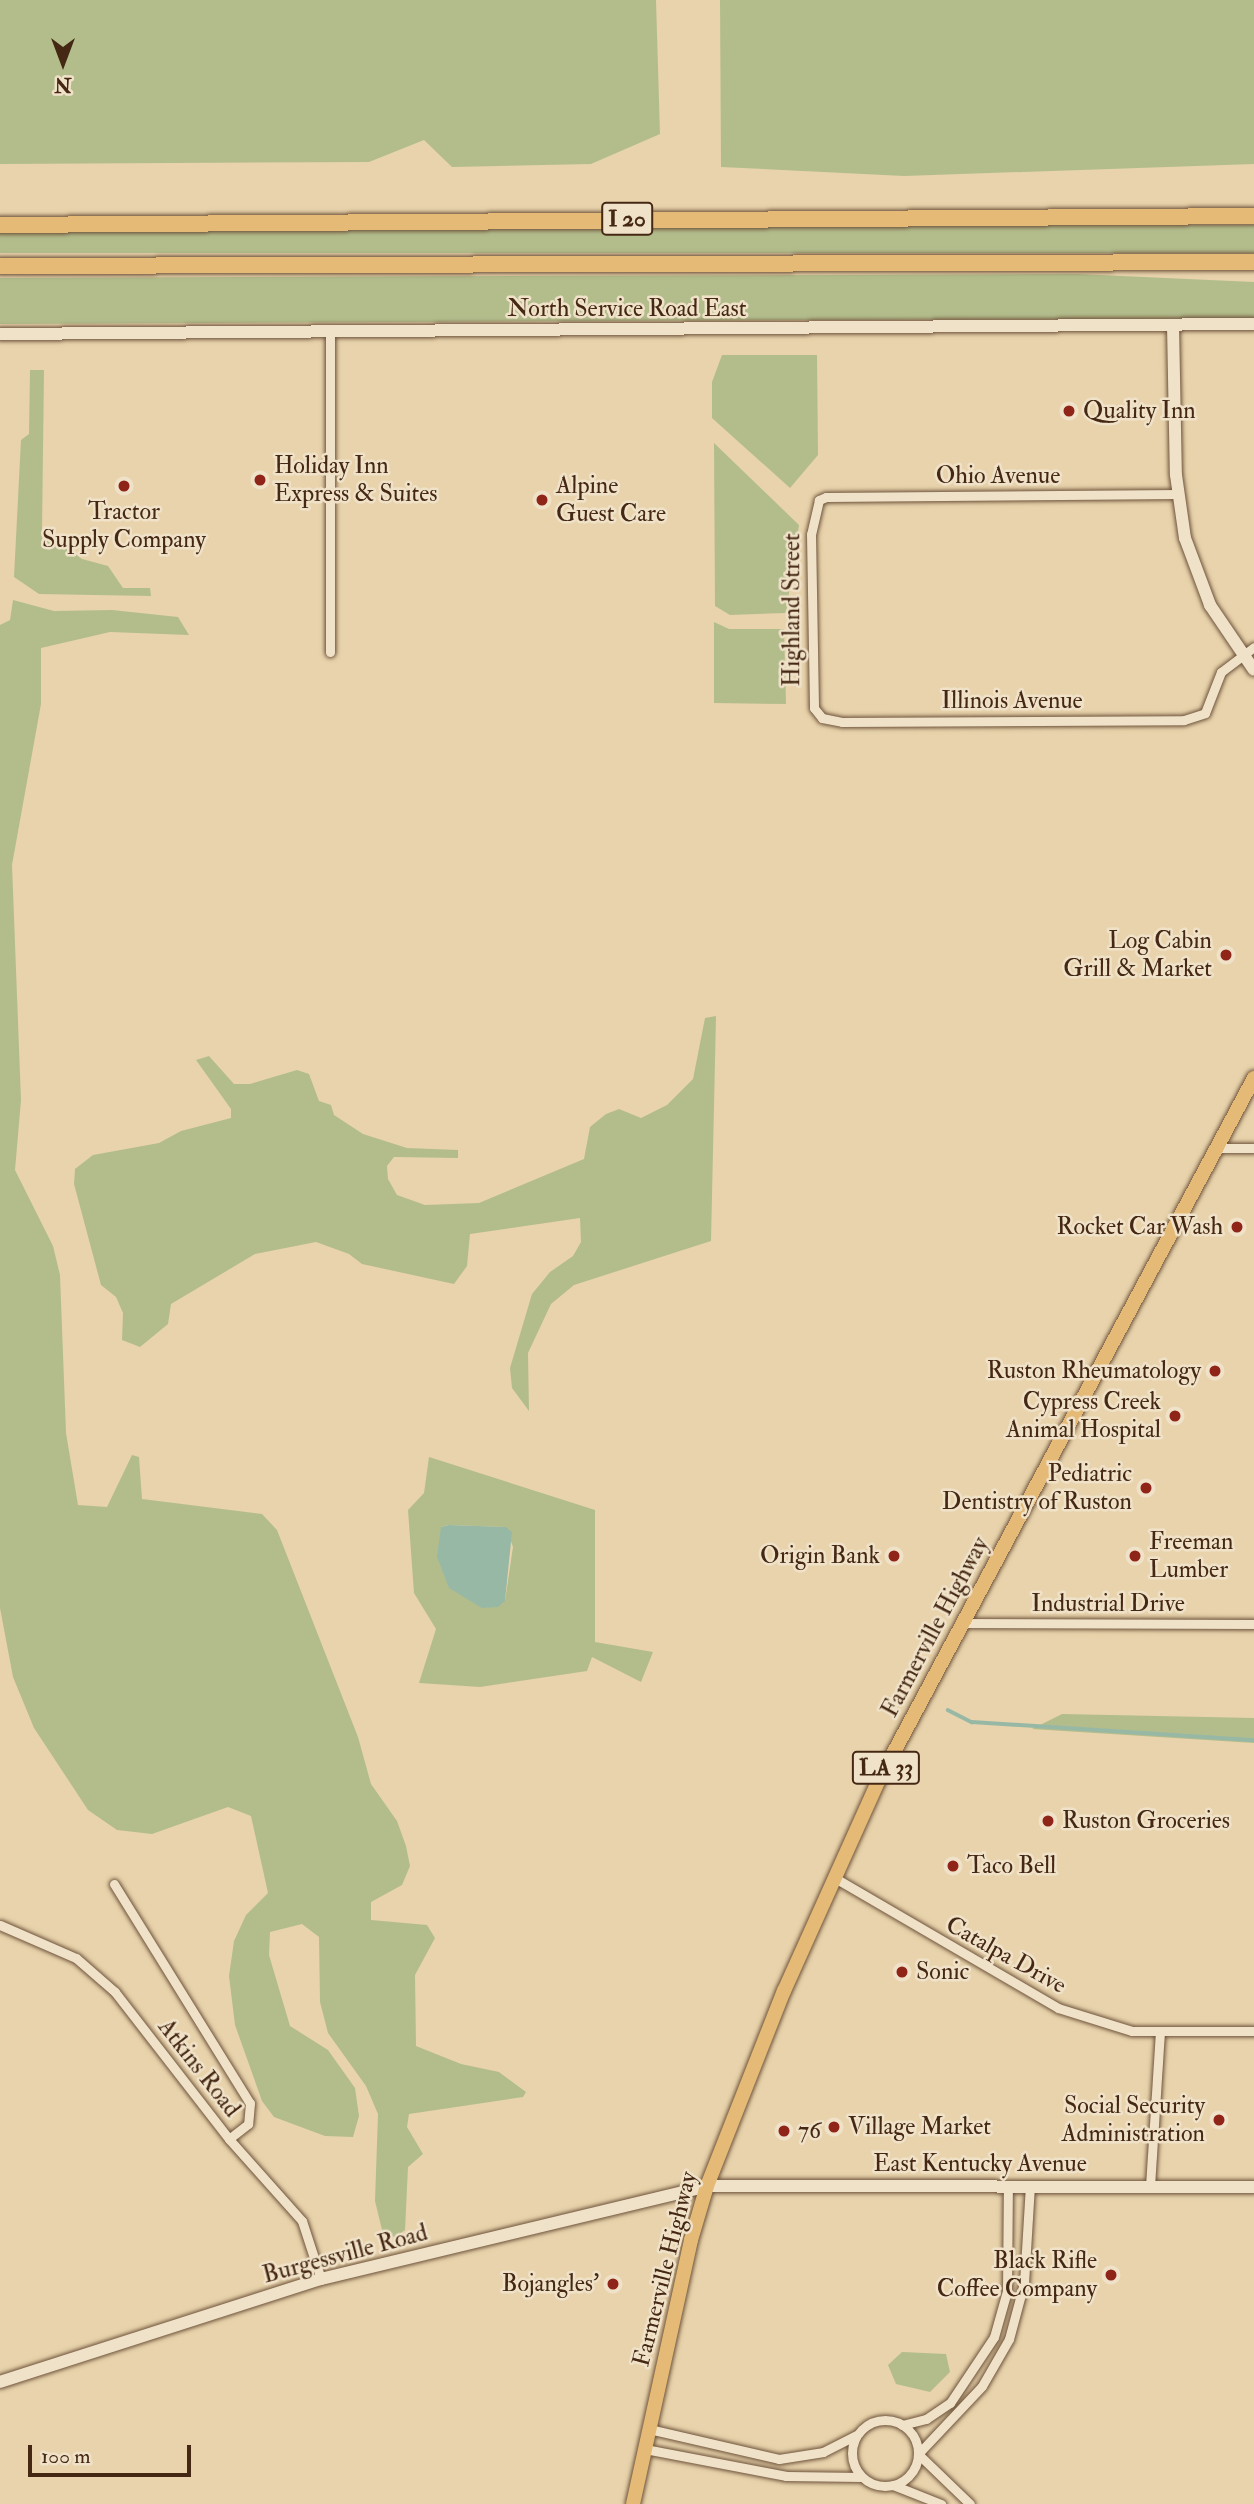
<!DOCTYPE html>
<html>
<head>
<meta charset="utf-8">
<style>
  body { margin:0 }
  #map { position:relative; width:1254px; height:2504px; overflow:hidden; background:#e8d3ac; font-family:"IM FELL Double Pica",serif }
  div>[style] { position:absolute }
  .green>* { inset:0; background:#b3bd8c; transform-origin:0 0 }
  .water>* { inset:0; background:#98b8a6 }
  .stream>* { height:3.5px; margin:-1.75px; padding:0 1.75px; transform-origin:1.75px; border-radius:1.75px; background:#98b8a6 }
  .roads { filter:drop-shadow(0 0 2px #6e533a) drop-shadow(0 0 2px #6e533a) }
  .street>* { height:9px; margin:-4.5px; padding:0 4.5px; transform-origin:4.5px; border-radius:4.5px; background:#f0e2c9 }
  .street>.ring { margin:-4.5px; padding:0; box-sizing:content-box; background:none; border:9px solid #f0e2c9; border-radius:50% }
  .secondary>* { height:12px; margin:-6px; padding:0 6px; transform-origin:6px; border-radius:6px; background:#f0e2c9 }
  .primary>* { height:14px; margin:-7px; padding:0 7px; transform-origin:7px; border-radius:7px; background:#e4ba76 }
  .highway>* { height:16px; margin:-8px; padding:0 8px; transform-origin:8px; border-radius:8px; background:#e4ba76 }
  .dots>* { width:19px; height:19px; translate:-50% -50%; box-sizing:border-box; border:4px solid #f0e2c9; border-radius:50% }
  span { translate:-50% -50%; white-space:nowrap; text-align:center; line-height:1.15; -webkit-text-stroke:5px #f0e2c9; paint-order:stroke }
  .shield-label span { padding:2px 5px; background:#f0e2c9; border:2px solid; border-radius:5px; -webkit-text-stroke-width:0 }
  .shield-label { font-size:23px; color:#452814; font-weight:700 }
  .street-label { font-size:24px; color:#452814 }
  .poi-label { font-size:24px; color:#452814 }
  .left { translate:0 -50%; text-align:left }
  .right { translate:-100% -50%; text-align:right }
  .north { position:absolute; left:28px; top:28px; width:70px; height:70px; -webkit-text-stroke:5px #f0e2c9; paint-order:stroke; rotate:180deg; font-size:19px; font-weight:700; line-height:28px; text-align:center; color:#452814 }
  .north::after { content:''; display:block; margin:auto; width:24px; height:32px; background:#452814; clip-path:polygon(50% 0,100% 100%,50% 72%,0 100%) }
  .scale { position:absolute; left:28px; top:2445px; width:163px; height:32px; box-sizing:border-box; border:4px solid #452814; border-top:0; padding-left:9px; font-size:21px; line-height:24px; white-space:nowrap; color:#452814; -webkit-text-stroke:5px #f0e2c9; paint-order:stroke }
</style>
</head>
<body>
<div id="map">
  <div class="green">
    <div style="clip-path:polygon(0 0,656px 0,660px 134px,591px 164px,452px 167px,424px 140px,369px 162px,0 164px)"></div>
    <div style="clip-path:polygon(720px 0,1254px 0,1254px 164px,904px 176px,721px 167px)"></div>
    <div style="left:1254px;top:225px;width:28px;height:1254px;rotate:90deg"></div>
    <div style="clip-path:polygon(1077px 274px,1254px 282px,1254px 318px,0 324px,0 278px)"></div>
    <div style="clip-path:polygon(722px 355px,817px 355px,818px 455px,790px 488px,712px 418px,712px 382px)"></div>
    <div style="clip-path:polygon(30px 370px,44px 370px,42px 530px,82px 559px,108px 566px,123px 588px,150px 588px,151px 596px,39px 594px,14px 577px,21px 440px,29px 434px)"></div>
    <div style="clip-path:polygon(714px 443px,799px 525px,786px 613px,730px 615px,715px 606px)"></div>
    <div style="clip-path:polygon(13px 600px,54px 611px,112px 610px,178px 617px,189px 635px,110px 632px,41px 648px,41px 704px,12px 865px,21px 1100px,15px 1170px,53px 1246px,60px 1275px,66px 1433px,78px 1505px,107px 1507px,132px 1455px,139px 1457px,142px 1499px,262px 1514px,277px 1530px,358px 1737px,371px 1784px,397px 1821px,406px 1846px,410px 1866px,402px 1885px,371px 1902px,371px 1920px,427px 1925px,435px 1938px,415px 1975px,416px 2046px,461px 2064px,499px 2072px,526px 2092px,523px 2097px,409px 2114px,407px 2127px,423px 2154px,408px 2167px,405px 2230px,395px 2237px,383px 2234px,375px 2201px,378px 2114px,366px 2086px,328px 2033px,320px 2002px,319px 1937px,302px 1924px,270px 1932px,269px 1955px,290px 2026px,328px 2050px,355px 2088px,359px 2116px,353px 2137px,325px 2136px,274px 2117px,262px 2101px,235px 2025px,229px 1976px,234px 1941px,246px 1915px,268px 1893px,251px 1816px,228px 1807px,152px 1834px,117px 1830px,88px 1810px,34px 1728px,13px 1677px,0 1608px,0 625px,10px 620px)"></div>
    <div style="clip-path:polygon(714px 622px,729px 629px,784px 629px,786px 704px,714px 703px)"></div>
    <div style="clip-path:polygon(716px 1016px,711px 1241px,574px 1285px,551px 1304px,528px 1353px,529px 1411px,512px 1388px,510px 1368px,532px 1294px,550px 1272px,573px 1256px,581px 1242px,580px 1218px,470px 1234px,467px 1266px,454px 1284px,362px 1264px,349px 1254px,316px 1242px,255px 1254px,171px 1304px,168px 1324px,140px 1347px,122px 1340px,123px 1313px,116px 1297px,101px 1285px,74px 1184px,75px 1169px,93px 1155px,159px 1143px,181px 1131px,231px 1118px,231px 1109px,196px 1060px,209px 1056px,234px 1084px,250px 1084px,297px 1070px,309px 1074px,319px 1101px,331px 1105px,334px 1115px,363px 1134px,407px 1148px,458px 1150px,458px 1158px,394px 1157px,387px 1166px,388px 1179px,397px 1195px,425px 1205px,479px 1203px,584px 1159px,590px 1127px,606px 1114px,619px 1109px,641px 1118px,667px 1105px,693px 1079px,705px 1018px)"></div>
    <div style="clip-path:polygon(evenodd,429px 1457px,595px 1510px,595px 1642px,653px 1652px,641px 1682px,592px 1657px,587px 1671px,480px 1687px,419px 1683px,436px 1629px,414px 1593px,408px 1510px,424px 1493px,429px 1457px,449px 1525px,506px 1527px,513px 1547px,505px 1601px,441px 1527px,449px 1525px)"></div>
    <div style="clip-path:polygon(1062px 1714px,1254px 1718px,1254px 1743px,1032px 1729px)"></div>
    <div style="clip-path:polygon(902px 2352px,946px 2354px,950px 2372px,930px 2392px,896px 2384px,888px 2365px)"></div>
  </div>
  <div class="water">
    <div style="clip-path:polygon(449px 1525px,506px 1527px,512px 1532px,505px 1601px,498px 1607px,482px 1608px,449px 1588px,437px 1557px,441px 1527px)"></div>
  </div>
  <div class="stream">
    <div style="left:948px;top:1710px;width:27px;rotate:27deg"></div>
    <div style="left:972px;top:1722px;width:283px;rotate:3.7deg"></div>
  </div>
  <div class="roads">
    <div class="street">
      <div style="left:1178px;top:494px;width:352px;rotate:179.5deg"></div>
      <div style="left:826px;top:497px;width:8px;rotate:157deg"></div>
      <div style="left:819px;top:500px;width:35px;rotate:103deg"></div>
      <div style="left:811px;top:534px;width:174px;rotate:89deg"></div>
      <div style="left:814px;top:708px;width:13px;rotate:51deg"></div>
      <div style="left:822px;top:718px;width:20px;rotate:11deg"></div>
      <div style="left:842px;top:722px;width:342px;rotate:-0.3deg"></div>
      <div style="left:1184px;top:720px;width:22px;rotate:-18deg"></div>
      <div style="left:1205px;top:713px;width:44px;rotate:-68.7deg"></div>
      <div style="left:1221px;top:672px;width:41px;rotate:-37.1deg"></div>
      <div style="left:330px;top:652px;width:321px;rotate:-90deg"></div>
      <div style="left:1217px;top:1148px;width:37px"></div>
      <div style="left:962px;top:1623px;width:292px;rotate:0.2deg"></div>
      <div style="left:835px;top:1878px;width:258px;rotate:30.2deg"></div>
      <div style="left:1058px;top:2008px;width:77px;rotate:17.3deg"></div>
      <div style="left:1132px;top:2031px;width:122px"></div>
      <div style="left:114px;top:1884px;width:258px;rotate:58.2deg"></div>
      <div style="left:250px;top:2103px;width:21px;rotate:95deg"></div>
      <div style="left:248px;top:2124px;width:24px;rotate:142deg"></div>
      <div style="left:0;top:1925px;width:83px;rotate:23.5deg"></div>
      <div style="left:76px;top:1958px;width:52px;rotate:41.1deg"></div>
      <div style="left:115px;top:1992px;width:186px;rotate:52.2deg"></div>
      <div style="left:229px;top:2139px;width:110px;rotate:48.3deg"></div>
      <div style="left:302px;top:2221px;width:61px;rotate:71.9deg"></div>
      <div style="left:1150px;top:2186px;width:153px;rotate:-86.3deg"></div>
      <div class="ring" style="left:852px;top:2420px;width:57px;height:57px"></div>
      <div style="left:902px;top:2425px;width:25px;rotate:-14deg"></div>
      <div style="left:926px;top:2419px;width:29px;rotate:-34deg"></div>
      <div style="left:950px;top:2403px;width:79px;rotate:-56.3deg"></div>
      <div style="left:994px;top:2337px;width:48px;rotate:-74.2deg"></div>
      <div style="left:1007px;top:2291px;width:106px;rotate:-89.5deg"></div>
      <div style="left:649px;top:2429px;width:133px;rotate:13deg"></div>
      <div style="left:779px;top:2459px;width:45px;rotate:-9deg"></div>
      <div style="left:823px;top:2452px;width:37px;rotate:-27deg"></div>
      <div style="left:645px;top:2449px;width:144px;rotate:10.8deg"></div>
      <div style="left:786px;top:2476px;width:76px;rotate:0.8deg"></div>
      <div style="left:893px;top:2485px;width:52px;rotate:21.6deg"></div>
      <div style="left:970px;top:2504px;width:72px;rotate:-136.1deg"></div>
      <div style="left:918px;top:2454px;width:93px;rotate:-46.7deg"></div>
      <div style="left:982px;top:2386px;width:54px;rotate:-60.1deg"></div>
      <div style="left:1009px;top:2339px;width:58px;rotate:-75deg"></div>
      <div style="left:1024px;top:2283px;width:98px;rotate:-86.5deg"></div>
    </div>
    <div class="secondary">
      <div style="left:1173px;top:325px;width:150px;rotate:88.9deg"></div>
      <div style="left:1176px;top:475px;width:64px;rotate:81.9deg"></div>
      <div style="left:1185px;top:538px;width:72px;rotate:69.5deg"></div>
      <div style="left:1210px;top:605px;width:78px;rotate:55.9deg"></div>
      <div style="left:0;top:334px;width:1254px;rotate:-0.46deg"></div>
      <div style="left:0;top:2382px;width:337px;rotate:-17.8deg"></div>
      <div style="left:321px;top:2279px;width:397px;rotate:-13.5deg"></div>
      <div style="left:707px;top:2186px;width:547px;rotate:0.1deg"></div>
    </div>
    <div class="primary">
      <div style="left:633px;top:2504px;width:270px;rotate:-77.6deg"></div>
      <div style="left:691px;top:2240px;width:56px;rotate:-73.5deg"></div>
      <div style="left:707px;top:2186px;width:210px;rotate:-68.5deg"></div>
      <div style="left:784px;top:1991px;width:231px;rotate:-65.8deg"></div>
      <div style="left:879px;top:1780px;width:796px;rotate:-61.89deg"></div>
    </div>
    <div class="highway">
      <div style="left:0;top:225px;width:1254px;rotate:-0.41deg"></div>
      <div style="left:0;top:266px;width:1254px;rotate:-0.18deg"></div>
    </div>
  </div>
  <div class="dots">
    <div style="left:1069px;top:411px;background:#8f2418"></div>
    <div style="left:260px;top:480px;background:#8f2418"></div>
    <div style="left:124px;top:486px;background:#8f2418"></div>
    <div style="left:542px;top:500px;background:#8f2418"></div>
    <div style="left:1226px;top:955px;background:#8f2418"></div>
    <div style="left:1237px;top:1227px;background:#8f2418"></div>
    <div style="left:1215px;top:1371px;background:#8f2418"></div>
    <div style="left:1175px;top:1416px;background:#8f2418"></div>
    <div style="left:1146px;top:1488px;background:#8f2418"></div>
    <div style="left:894px;top:1556px;background:#8f2418"></div>
    <div style="left:1135px;top:1556px;background:#8f2418"></div>
    <div style="left:1048px;top:1821px;background:#8f2418"></div>
    <div style="left:953px;top:1866px;background:#8f2418"></div>
    <div style="left:902px;top:1972px;background:#8f2418"></div>
    <div style="left:1219px;top:2120px;background:#8f2418"></div>
    <div style="left:834px;top:2127px;background:#8f2418"></div>
    <div style="left:784px;top:2131px;background:#8f2418"></div>
    <div style="left:1111px;top:2275px;background:#8f2418"></div>
    <div style="left:613px;top:2284px;background:#8f2418"></div>
  </div>
  <div class="shield-label">
    <span style="left:627px;top:219px">I 20</span>
    <span style="left:886px;top:1768px">LA 33</span>
  </div>
  <div class="street-label">
    <span style="left:627px;top:309px">North Service Road East</span>
    <span style="left:998px;top:476px">Ohio Avenue</span>
    <span style="left:792px;top:610px;rotate:-90deg">Highland Street</span>
    <span style="left:1012px;top:701px">Illinois Avenue</span>
    <span style="left:1108px;top:1604px">Industrial Drive</span>
    <span style="left:935px;top:1627px;rotate:-62deg">Farmerville Highway</span>
    <span style="left:1006px;top:1955px;rotate:29deg">Catalpa Drive</span>
    <span style="left:199px;top:2068px;rotate:52deg">Atkins Road</span>
    <span style="left:980px;top:2164px">East Kentucky Avenue</span>
    <span style="left:345px;top:2254px;rotate:-15deg">Burgessville Road</span>
    <span style="left:665px;top:2269px;rotate:-76deg">Farmerville Highway</span>
  </div>
  <div class="poi-label">
    <span class="left" style="left:1083px;top:411px">Quality Inn</span>
    <span class="left" style="left:274px;top:480px">Holiday Inn<br>Express &amp; Suites</span>
    <span class="left" style="left:556px;top:500px">Alpine<br>Guest Care</span>
    <span style="left:124px;top:526px">Tractor<br>Supply Company</span>
    <span class="right" style="left:1212px;top:955px">Log Cabin<br>Grill &amp; Market</span>
    <span class="right" style="left:1223px;top:1227px">Rocket Car Wash</span>
    <span class="right" style="left:1201px;top:1371px">Ruston Rheumatology</span>
    <span class="right" style="left:1161px;top:1416px">Cypress Creek<br>Animal Hospital</span>
    <span class="right" style="left:1132px;top:1488px">Pediatric<br>Dentistry of Ruston</span>
    <span class="left" style="left:1149px;top:1556px">Freeman<br>Lumber</span>
    <span class="right" style="left:880px;top:1556px">Origin Bank</span>
    <span class="left" style="left:1062px;top:1821px">Ruston Groceries</span>
    <span class="left" style="left:967px;top:1866px">Taco Bell</span>
    <span class="left" style="left:916px;top:1972px">Sonic</span>
    <span class="right" style="left:1205px;top:2120px">Social Security<br>Administration</span>
    <span class="left" style="left:848px;top:2127px">Village Market</span>
    <span class="left" style="left:798px;top:2131px">76</span>
    <span class="right" style="left:1097px;top:2275px">Black Rifle<br>Coffee Company</span>
    <span class="right" style="left:599px;top:2284px">Bojangles'</span>
  </div>
  <div class="north">N</div>
  <div class="scale">100 m</div>
</div>
</body>
</html>
